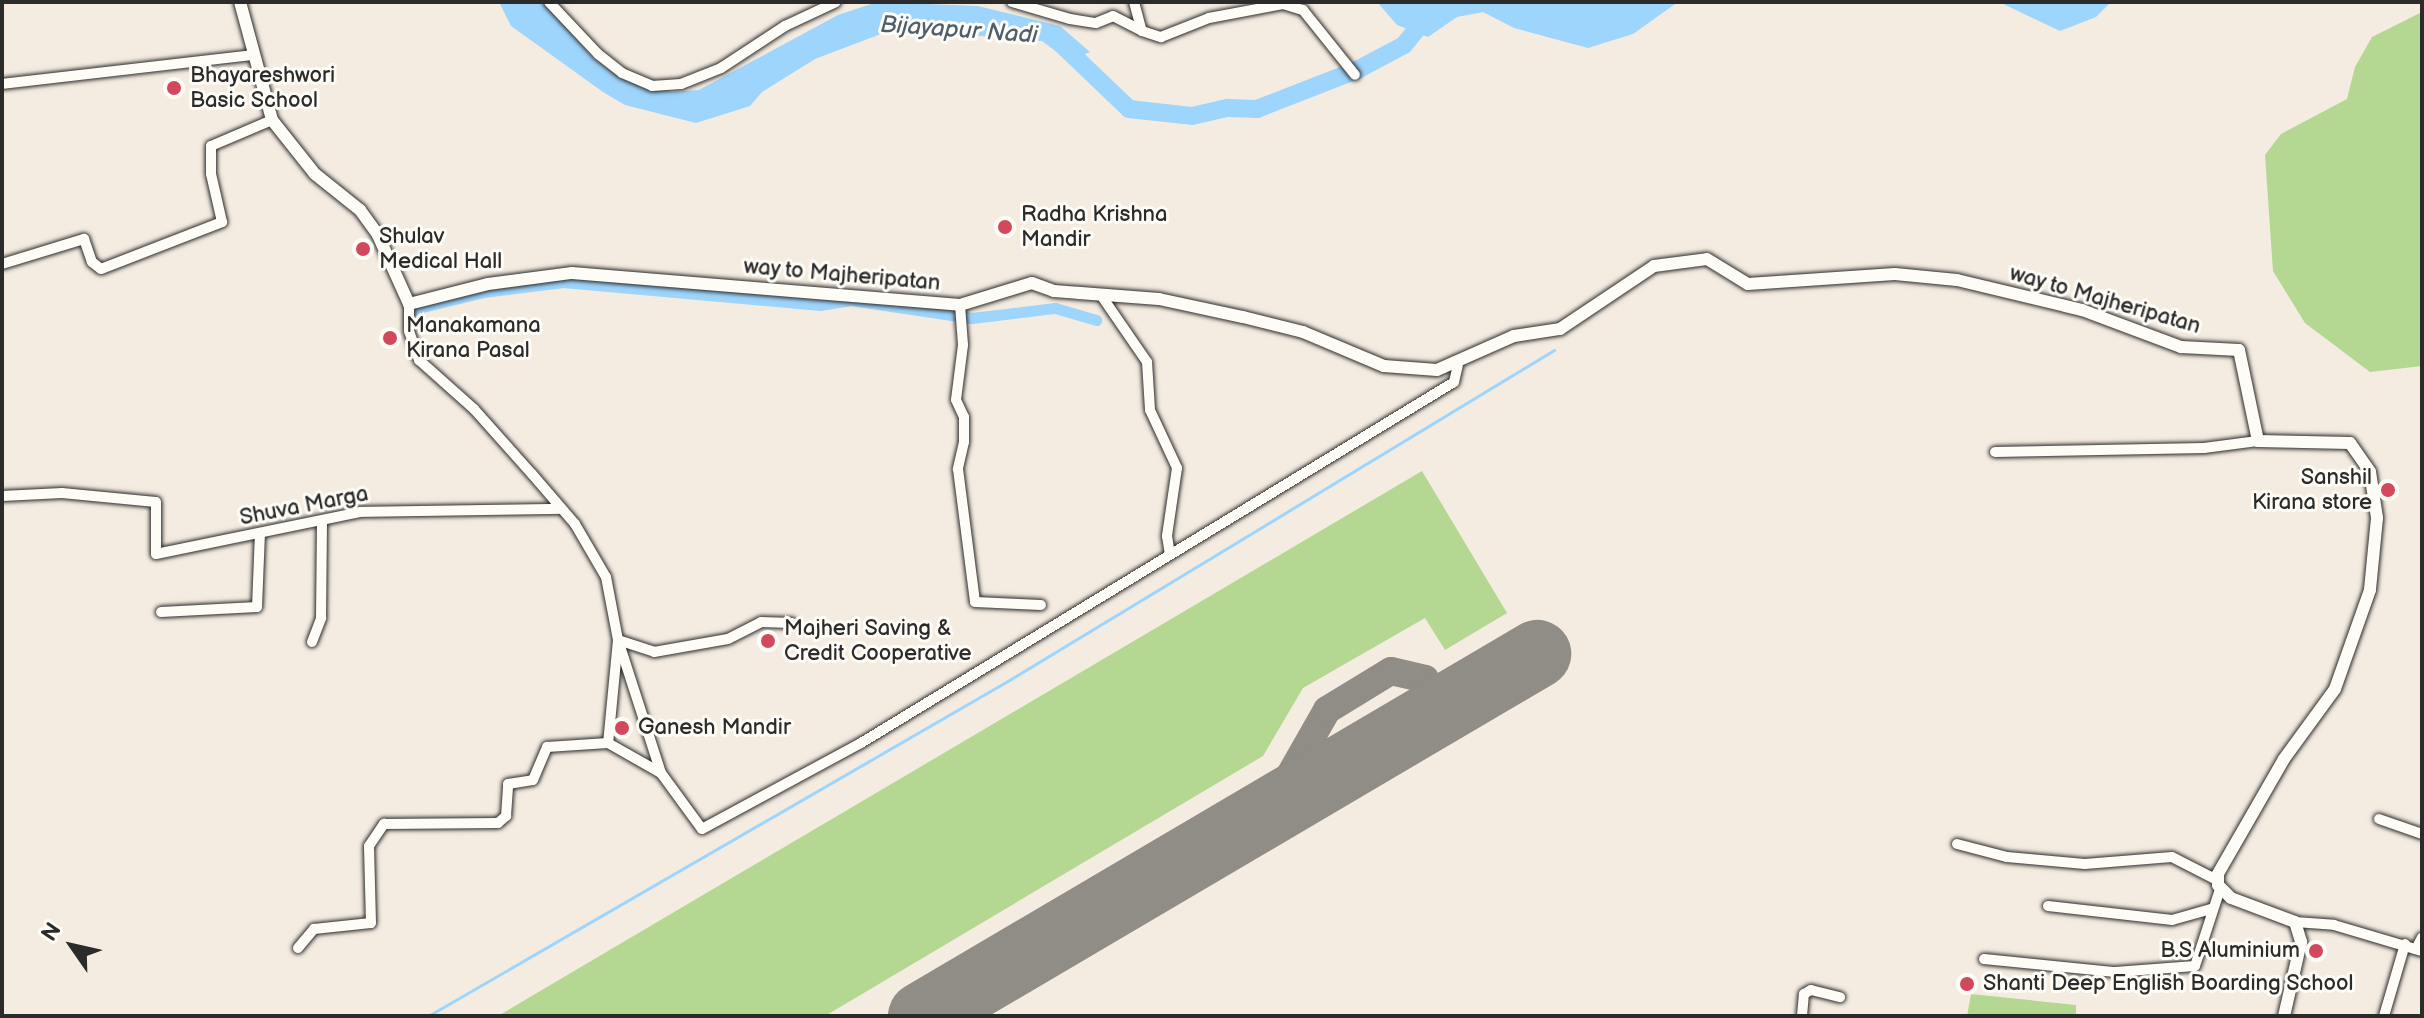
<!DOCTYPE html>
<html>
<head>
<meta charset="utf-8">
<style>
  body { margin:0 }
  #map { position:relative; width:2424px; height:1018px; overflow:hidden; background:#f5ece1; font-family:"Balsamiq Sans",sans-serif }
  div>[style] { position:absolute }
  .green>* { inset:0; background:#b4d791 }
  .water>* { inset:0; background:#9ed5fd }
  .stream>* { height:3px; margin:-1.5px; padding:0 1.5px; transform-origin:1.5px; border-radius:1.5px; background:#9ed5fd }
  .canal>* { height:11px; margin:-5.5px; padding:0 5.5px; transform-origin:5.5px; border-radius:5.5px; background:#9ed5fd }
  .river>* { height:18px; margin:-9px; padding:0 9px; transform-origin:9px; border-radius:9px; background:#9ed5fd }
  .taxiway>* { height:28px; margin:-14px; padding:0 14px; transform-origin:14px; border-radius:14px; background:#908c86 }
  .runway>* { height:68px; margin:-34px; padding:0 34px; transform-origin:34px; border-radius:34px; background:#908c86 }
  .roads { filter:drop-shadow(0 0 2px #2b2b2b) drop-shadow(0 0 2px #2b2b2b) }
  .minor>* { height:10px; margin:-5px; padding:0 5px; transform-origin:5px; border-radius:5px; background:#fdfcf7 }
  .major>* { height:12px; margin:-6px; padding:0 6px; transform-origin:6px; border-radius:6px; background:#fdfcf7 }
  .dots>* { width:22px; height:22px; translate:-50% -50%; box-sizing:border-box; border:4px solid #fdfcf7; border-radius:50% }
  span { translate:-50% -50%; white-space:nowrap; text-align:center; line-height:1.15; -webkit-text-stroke:6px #fdfcf7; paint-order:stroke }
  .poi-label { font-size:22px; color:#2b2b2b }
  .left { translate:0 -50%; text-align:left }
  .right { translate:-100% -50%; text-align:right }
  .street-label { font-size:22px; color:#2b2b2b }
  .water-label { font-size:24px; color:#4e5e6a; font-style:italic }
  .frame { position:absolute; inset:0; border:4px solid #2b2b2b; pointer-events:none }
  .north { position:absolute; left:32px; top:906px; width:80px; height:80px; -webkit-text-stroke:6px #fdfcf7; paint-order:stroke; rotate:304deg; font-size:22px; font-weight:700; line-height:32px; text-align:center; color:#2b2b2b }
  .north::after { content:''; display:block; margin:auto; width:28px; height:36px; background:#2b2b2b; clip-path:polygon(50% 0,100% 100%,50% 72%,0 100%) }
</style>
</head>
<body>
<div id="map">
  <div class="green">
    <div style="clip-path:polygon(2422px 12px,2422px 366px,2370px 372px,2305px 323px,2273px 271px,2265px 155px,2281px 134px,2347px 99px,2355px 67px,2372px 37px)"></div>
    <div style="clip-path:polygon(1422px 471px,1507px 613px,1445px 650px,1425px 618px,1303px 688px,1263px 756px,825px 1016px,498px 1016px)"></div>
    <div style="clip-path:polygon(1971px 994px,2076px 1005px,2076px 1016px,1967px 1016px)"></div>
  </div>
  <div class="water">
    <div style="clip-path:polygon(499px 2px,544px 2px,593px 58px,619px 77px,672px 92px,699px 90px,838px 15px,877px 2px,978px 6px,1060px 26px,1090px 52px,1069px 61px,1042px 41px,894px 29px,815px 59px,762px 92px,750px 106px,696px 123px,625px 105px,603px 92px,511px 26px)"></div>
    <div style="clip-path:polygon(1678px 2px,1633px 34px,1588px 48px,1514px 28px,1483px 12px,1457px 17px,1428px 37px,1397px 25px,1378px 3px)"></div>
    <div style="clip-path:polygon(1999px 2px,2111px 2px,2096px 17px,2060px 31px)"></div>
  </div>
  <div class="stream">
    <div style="left:428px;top:1016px;width:673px;rotate:-30.03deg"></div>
    <div style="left:1011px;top:679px;width:635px;rotate:-31.21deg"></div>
  </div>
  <div class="canal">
    <div style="left:414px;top:309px;width:71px;rotate:-13.8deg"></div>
    <div style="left:483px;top:292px;width:81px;rotate:-7.1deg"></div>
    <div style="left:563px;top:282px;width:258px;rotate:5.1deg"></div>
    <div style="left:820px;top:305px;width:31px;rotate:-9deg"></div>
    <div style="left:851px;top:300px;width:122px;rotate:8.5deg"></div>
    <div style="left:972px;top:318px;width:84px;rotate:-6.9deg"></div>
    <div style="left:1055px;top:308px;width:43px;rotate:16.3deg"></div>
  </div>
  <div class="river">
    <div style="left:1059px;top:42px;width:97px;rotate:43.7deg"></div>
    <div style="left:1129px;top:109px;width:63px;rotate:6.3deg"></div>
    <div style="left:1192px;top:116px;width:37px;rotate:-13deg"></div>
    <div style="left:1228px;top:108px;width:29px;rotate:2deg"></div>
    <div style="left:1257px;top:109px;width:107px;rotate:-21.3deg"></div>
    <div style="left:1357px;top:70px;width:53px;rotate:-28deg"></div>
    <div style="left:1404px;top:45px;width:55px;rotate:-50.9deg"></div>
  </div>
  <div class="taxiway">
    <div style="left:1245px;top:825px;width:44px;rotate:-41.3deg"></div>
    <div style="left:1278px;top:796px;width:99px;rotate:-60.3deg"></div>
    <div style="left:1327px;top:710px;width:75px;rotate:-31.4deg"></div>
    <div style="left:1391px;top:671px;width:35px;rotate:13deg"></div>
    <div style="left:1425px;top:679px;width:29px;rotate:56deg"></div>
    <div style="left:1441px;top:703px;width:24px;rotate:97deg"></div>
    <div style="left:1438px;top:727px;width:15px;rotate:127deg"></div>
    <div style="left:1429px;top:739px;width:19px;rotate:148deg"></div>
    <div style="left:1413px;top:749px;width:55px;rotate:170.5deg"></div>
  </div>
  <div class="runway">
    <div style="left:922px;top:1016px;width:714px;rotate:-30.48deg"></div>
  </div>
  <div class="roads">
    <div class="minor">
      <div style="left:549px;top:2px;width:71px;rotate:46.7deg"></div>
      <div style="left:598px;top:54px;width:31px;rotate:38deg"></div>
      <div style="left:622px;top:73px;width:33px;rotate:23deg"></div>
      <div style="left:652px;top:86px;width:29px;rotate:-4deg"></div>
      <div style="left:681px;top:84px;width:43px;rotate:-21.8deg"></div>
      <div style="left:721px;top:68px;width:77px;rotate:-33.3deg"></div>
      <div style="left:785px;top:26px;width:56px;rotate:-25.2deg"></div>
      <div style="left:1012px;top:2px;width:60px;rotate:16.3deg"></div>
      <div style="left:1070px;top:19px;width:26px;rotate:9deg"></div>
      <div style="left:1096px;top:23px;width:18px;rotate:-22deg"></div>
      <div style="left:1113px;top:16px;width:33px;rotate:27deg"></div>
      <div style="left:1134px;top:2px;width:30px;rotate:75deg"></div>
      <div style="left:1142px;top:31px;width:20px;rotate:18deg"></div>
      <div style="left:1161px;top:37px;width:52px;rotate:-21.6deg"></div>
      <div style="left:1209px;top:18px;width:75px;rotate:-10.7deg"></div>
      <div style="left:1283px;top:4px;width:21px;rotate:17deg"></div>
      <div style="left:1303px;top:10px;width:83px;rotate:51.3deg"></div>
      <div style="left:2px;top:84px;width:253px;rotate:-6.6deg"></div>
      <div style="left:2px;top:264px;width:86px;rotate:-17deg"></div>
      <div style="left:84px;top:239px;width:24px;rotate:71deg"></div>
      <div style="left:92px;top:262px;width:11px;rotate:38deg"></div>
      <div style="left:101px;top:269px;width:130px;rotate:-21.2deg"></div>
      <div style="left:222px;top:222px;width:49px;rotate:-102.9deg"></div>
      <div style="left:211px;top:174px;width:28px;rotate:-90deg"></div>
      <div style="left:211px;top:146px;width:66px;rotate:-23.1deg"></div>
      <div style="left:1103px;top:298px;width:78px;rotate:55.5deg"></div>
      <div style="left:1147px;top:362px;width:48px;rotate:86.4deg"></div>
      <div style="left:1150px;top:410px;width:64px;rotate:65deg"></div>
      <div style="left:1177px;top:468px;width:69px;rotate:98.4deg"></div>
      <div style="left:1167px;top:536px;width:19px;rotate:81deg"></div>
      <div style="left:409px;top:304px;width:27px;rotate:90deg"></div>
      <div style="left:409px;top:331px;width:31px;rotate:71deg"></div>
      <div style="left:419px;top:360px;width:74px;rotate:41.7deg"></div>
      <div style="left:474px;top:409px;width:87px;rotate:48.3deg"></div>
      <div style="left:532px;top:474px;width:66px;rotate:49.3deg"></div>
      <div style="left:575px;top:524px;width:61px;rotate:59.7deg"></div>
      <div style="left:606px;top:577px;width:64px;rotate:79.2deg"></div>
      <div style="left:618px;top:640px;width:103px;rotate:95.5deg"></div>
      <div style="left:608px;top:743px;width:61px;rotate:29.5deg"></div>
      <div style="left:661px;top:773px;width:69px;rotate:53.8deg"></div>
      <div style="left:702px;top:829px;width:181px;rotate:-28.4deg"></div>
      <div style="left:861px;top:743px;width:694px;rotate:-31.33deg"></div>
      <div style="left:1454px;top:382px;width:17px;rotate:-77deg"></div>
      <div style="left:960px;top:305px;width:40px;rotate:85.7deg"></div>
      <div style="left:963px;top:345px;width:55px;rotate:97.3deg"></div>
      <div style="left:956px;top:400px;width:19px;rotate:65deg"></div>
      <div style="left:964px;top:417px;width:25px;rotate:90deg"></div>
      <div style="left:964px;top:442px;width:28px;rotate:103deg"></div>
      <div style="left:958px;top:469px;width:134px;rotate:82.7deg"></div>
      <div style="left:975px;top:602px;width:66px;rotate:2.6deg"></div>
      <div style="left:1995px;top:452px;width:209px;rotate:-1.1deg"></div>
      <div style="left:2204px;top:448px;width:54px;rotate:-7.4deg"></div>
      <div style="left:2px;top:496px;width:60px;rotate:-2.9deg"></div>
      <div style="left:62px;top:493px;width:94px;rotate:5.5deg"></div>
      <div style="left:156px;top:502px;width:52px;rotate:90deg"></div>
      <div style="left:156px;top:554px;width:208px;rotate:-11.6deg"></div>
      <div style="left:360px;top:512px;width:201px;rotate:-0.9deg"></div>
      <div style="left:161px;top:612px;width:96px;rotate:-3deg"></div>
      <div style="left:257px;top:607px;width:74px;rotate:-87.7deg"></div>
      <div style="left:312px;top:642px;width:26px;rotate:-69deg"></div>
      <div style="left:321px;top:618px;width:97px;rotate:-89.4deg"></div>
      <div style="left:661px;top:773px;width:140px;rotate:-107.9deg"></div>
      <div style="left:618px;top:640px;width:38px;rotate:18deg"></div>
      <div style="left:654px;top:652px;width:75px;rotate:-10deg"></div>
      <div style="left:728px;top:639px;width:37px;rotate:-27deg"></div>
      <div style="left:761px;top:622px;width:31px;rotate:2deg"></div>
      <div style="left:2379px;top:819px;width:46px;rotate:19.2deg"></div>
      <div style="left:1957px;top:844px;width:52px;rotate:14.6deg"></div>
      <div style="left:2007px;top:857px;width:78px;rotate:5.1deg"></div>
      <div style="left:2085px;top:864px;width:87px;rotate:-4.6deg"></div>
      <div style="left:2172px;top:857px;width:51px;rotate:27.1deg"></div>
      <div style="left:2048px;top:906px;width:125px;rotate:6.4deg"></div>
      <div style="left:2172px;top:920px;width:41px;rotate:-15.8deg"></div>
      <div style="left:2295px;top:922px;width:39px;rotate:4deg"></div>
      <div style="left:2334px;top:925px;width:92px;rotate:16.5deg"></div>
      <div style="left:298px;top:948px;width:25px;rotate:-50deg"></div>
      <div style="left:314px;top:929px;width:57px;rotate:-6deg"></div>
      <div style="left:371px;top:923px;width:77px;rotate:-91.5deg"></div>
      <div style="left:369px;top:846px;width:27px;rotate:-56deg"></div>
      <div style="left:384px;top:824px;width:114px;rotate:-0.5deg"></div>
      <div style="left:498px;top:823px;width:11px;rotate:-41deg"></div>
      <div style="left:506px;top:816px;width:32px;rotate:-86deg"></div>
      <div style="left:508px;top:784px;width:25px;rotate:-9deg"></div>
      <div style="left:533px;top:780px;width:36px;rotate:-67deg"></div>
      <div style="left:547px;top:747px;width:61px;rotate:-3.8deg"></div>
      <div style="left:2416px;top:949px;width:13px;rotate:-63deg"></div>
      <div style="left:1984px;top:959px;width:132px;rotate:5.7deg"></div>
      <div style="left:2115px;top:972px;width:80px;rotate:-4.3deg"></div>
      <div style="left:2195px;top:966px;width:81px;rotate:-72deg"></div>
      <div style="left:1802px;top:1016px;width:22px;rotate:-85deg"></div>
      <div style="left:1804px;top:994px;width:8px;rotate:-30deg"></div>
      <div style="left:1811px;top:990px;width:30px;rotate:14deg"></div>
      <div style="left:2384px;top:1016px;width:75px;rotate:-73.7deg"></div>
    </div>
    <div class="major">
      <div style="left:240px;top:2px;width:122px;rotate:74.8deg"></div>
      <div style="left:272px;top:120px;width:69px;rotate:51.5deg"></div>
      <div style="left:315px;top:174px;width:58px;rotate:38.7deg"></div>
      <div style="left:360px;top:210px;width:29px;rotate:54deg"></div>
      <div style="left:377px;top:233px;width:78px;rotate:65.7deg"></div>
      <div style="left:409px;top:304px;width:81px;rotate:-14.2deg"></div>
      <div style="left:488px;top:284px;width:85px;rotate:-7.5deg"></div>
      <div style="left:572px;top:273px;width:389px;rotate:4.7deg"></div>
      <div style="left:960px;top:305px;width:75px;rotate:-17deg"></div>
      <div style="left:1032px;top:283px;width:23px;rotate:20deg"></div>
      <div style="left:1054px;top:291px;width:105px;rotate:4.4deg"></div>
      <div style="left:1159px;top:299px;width:86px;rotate:12.1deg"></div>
      <div style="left:1243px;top:317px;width:62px;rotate:14deg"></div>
      <div style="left:1303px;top:332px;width:88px;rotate:22.8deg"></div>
      <div style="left:1384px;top:366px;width:53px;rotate:4.3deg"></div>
      <div style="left:1437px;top:370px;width:84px;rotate:-23.8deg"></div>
      <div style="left:1514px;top:336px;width:47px;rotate:-8.7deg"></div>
      <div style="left:1560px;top:329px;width:113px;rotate:-33.8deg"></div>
      <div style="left:1654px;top:266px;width:53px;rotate:-7.5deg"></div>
      <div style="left:1707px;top:259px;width:48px;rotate:31.4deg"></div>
      <div style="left:1748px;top:284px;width:147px;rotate:-3.9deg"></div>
      <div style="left:1895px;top:274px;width:62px;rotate:5.5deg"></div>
      <div style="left:1957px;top:280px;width:129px;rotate:13.5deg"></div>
      <div style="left:2082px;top:310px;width:106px;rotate:20.5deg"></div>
      <div style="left:2181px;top:347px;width:58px;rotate:3deg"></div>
      <div style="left:2239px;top:350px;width:93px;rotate:78.2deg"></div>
      <div style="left:2258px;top:441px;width:92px;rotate:1.2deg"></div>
      <div style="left:2350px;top:443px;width:35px;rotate:55deg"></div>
      <div style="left:2370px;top:472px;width:47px;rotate:81.3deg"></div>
      <div style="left:2377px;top:518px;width:72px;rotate:95.6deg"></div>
      <div style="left:2370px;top:590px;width:105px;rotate:109.5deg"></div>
      <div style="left:2335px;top:689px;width:87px;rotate:126.1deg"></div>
      <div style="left:2284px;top:759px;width:133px;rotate:119.9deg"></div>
      <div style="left:2218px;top:874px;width:11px;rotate:90deg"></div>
      <div style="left:2218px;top:885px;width:18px;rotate:45deg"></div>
      <div style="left:2231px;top:898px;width:68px;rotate:20.6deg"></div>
      <div style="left:2295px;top:922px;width:21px;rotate:73deg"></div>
      <div style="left:2301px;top:942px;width:76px;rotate:102.9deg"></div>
    </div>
  </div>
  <div class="dots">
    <div style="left:174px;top:88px;background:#d1495b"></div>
    <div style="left:1005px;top:227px;background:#d1495b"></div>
    <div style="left:363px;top:249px;background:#d1495b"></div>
    <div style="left:390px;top:338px;background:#d1495b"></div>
    <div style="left:2388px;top:490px;background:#d1495b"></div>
    <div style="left:768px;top:641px;background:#d1495b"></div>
    <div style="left:622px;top:728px;background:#d1495b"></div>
    <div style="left:2316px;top:951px;background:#d1495b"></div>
    <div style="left:1967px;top:984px;background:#d1495b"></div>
  </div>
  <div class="poi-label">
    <span class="left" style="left:190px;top:88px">Bhayareshwori<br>Basic School</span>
    <span class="left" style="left:1021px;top:227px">Radha Krishna<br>Mandir</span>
    <span class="left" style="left:379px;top:249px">Shulav<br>Medical Hall</span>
    <span class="left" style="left:406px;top:338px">Manakamana<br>Kirana Pasal</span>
    <span class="right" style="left:2372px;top:490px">Sanshil<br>Kirana store</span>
    <span class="left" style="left:784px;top:641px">Majheri Saving &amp;<br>Credit Cooperative</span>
    <span class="left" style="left:638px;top:728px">Ganesh Mandir</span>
    <span class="right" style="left:2300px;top:951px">B.S Aluminium</span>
    <span class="left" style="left:1983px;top:984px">Shanti Deep English Boarding School</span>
  </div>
  <div class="street-label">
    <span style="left:842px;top:275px;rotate:5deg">way to Majheripatan</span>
    <span style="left:2105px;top:300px;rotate:16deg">way to Majheripatan</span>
    <span style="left:304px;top:506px;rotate:-11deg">Shuva Marga</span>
  </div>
  <div class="water-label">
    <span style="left:959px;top:30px;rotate:4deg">Bijayapur Nadi</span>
  </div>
  <div class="frame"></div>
  <div class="north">N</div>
</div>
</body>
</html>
